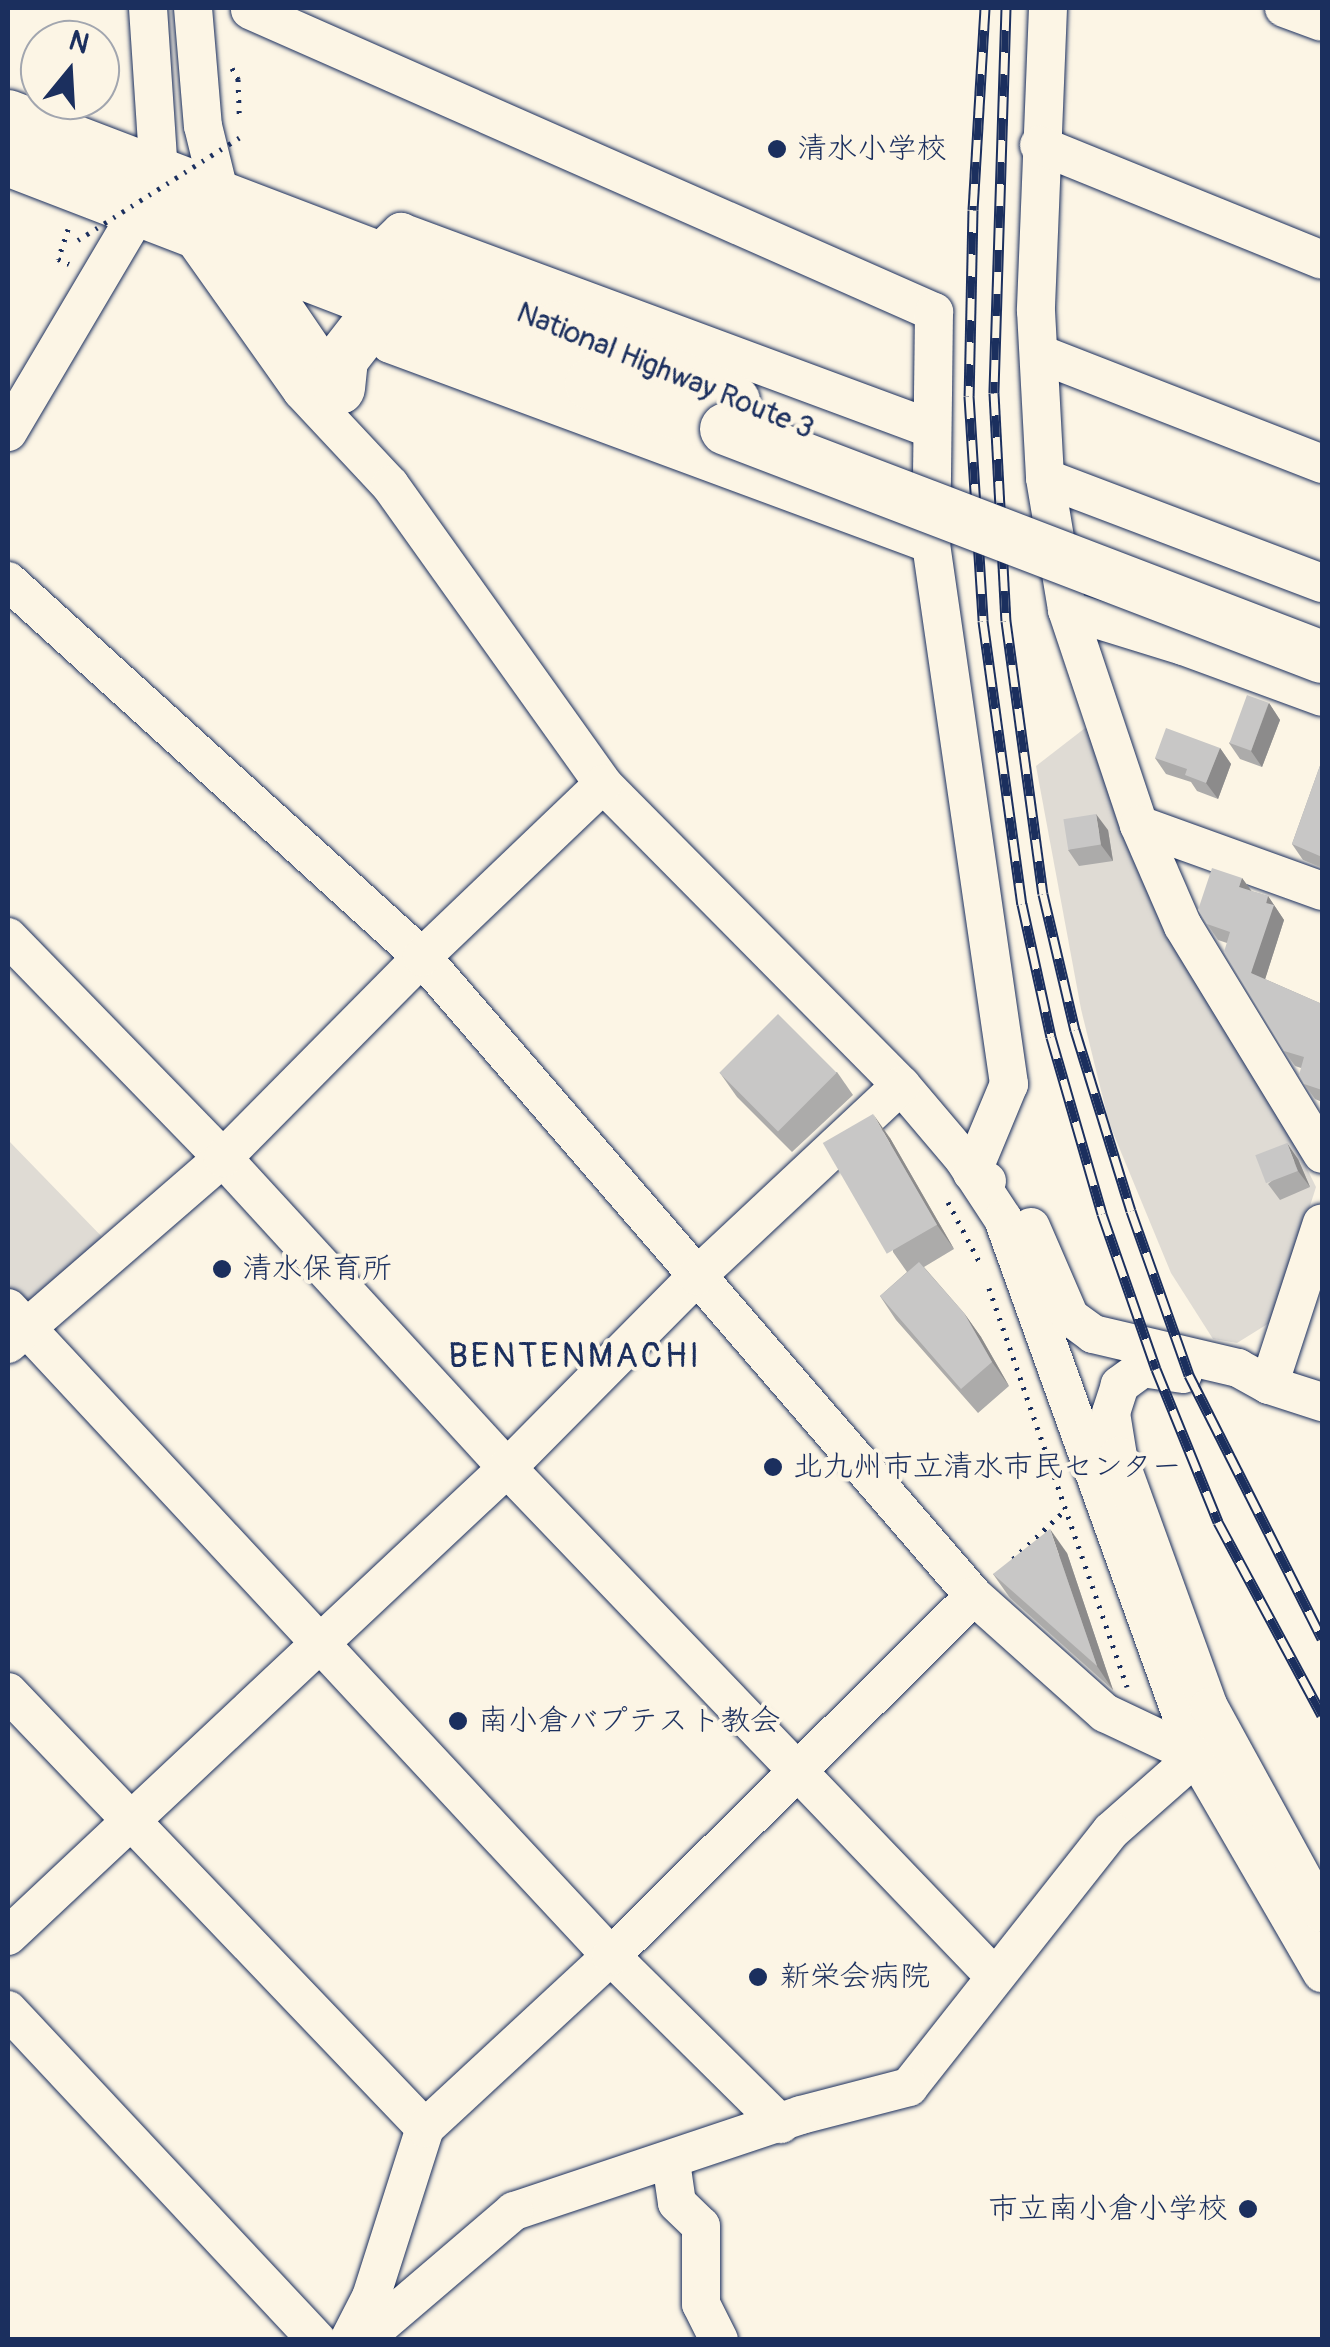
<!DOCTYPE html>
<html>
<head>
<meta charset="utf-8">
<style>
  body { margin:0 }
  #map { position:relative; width:1330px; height:2347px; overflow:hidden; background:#fcf5e5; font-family:Pangolin,"Klee One",sans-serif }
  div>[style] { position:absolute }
  .green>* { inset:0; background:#dfdbd4 }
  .path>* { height:5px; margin-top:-2.5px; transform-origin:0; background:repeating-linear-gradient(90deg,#1b2f5e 0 2.5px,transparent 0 10.5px) }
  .roads { filter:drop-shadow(0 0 2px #1b2f5e) drop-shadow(0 0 2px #1b2f5e) }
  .minor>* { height:38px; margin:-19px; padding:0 19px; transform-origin:19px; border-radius:19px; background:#fcf5e5 }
  .highway>* { height:52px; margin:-26px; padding:0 26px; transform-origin:26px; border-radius:26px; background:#fcf5e5 }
  .rail>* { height:11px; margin-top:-5.5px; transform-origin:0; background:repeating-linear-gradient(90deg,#fcf5e5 0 22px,#1b2f5e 0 44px); box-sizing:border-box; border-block:2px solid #1b2f5e }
  .path-bridge>* { height:5px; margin-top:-2.5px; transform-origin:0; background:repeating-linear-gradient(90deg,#1b2f5e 0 2.5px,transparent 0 10.5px) }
  .bridges { filter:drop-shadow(0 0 2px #1b2f5e) drop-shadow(0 0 2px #1b2f5e) }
  .highway-bridge>* { height:52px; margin:-26px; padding:0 26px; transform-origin:26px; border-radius:26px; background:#fcf5e5 }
  .wall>* { inset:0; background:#acabaa }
  .shaded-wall>* { inset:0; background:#8c8b8b }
  .building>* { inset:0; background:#c8c7c6; transform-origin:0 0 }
  .dots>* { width:28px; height:28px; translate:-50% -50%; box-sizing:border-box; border:5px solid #fcf5e5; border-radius:50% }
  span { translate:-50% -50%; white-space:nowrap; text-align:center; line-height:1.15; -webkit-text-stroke:8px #fcf5e5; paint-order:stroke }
  .poi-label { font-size:30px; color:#1b2f5e }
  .left { translate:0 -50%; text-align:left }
  .right { translate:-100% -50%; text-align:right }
  .street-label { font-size:30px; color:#1b2f5e }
  .quarter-label { font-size:35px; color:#1b2f5e; letter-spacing:2.5px }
  .frame { position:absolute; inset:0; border:10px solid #1b2f5e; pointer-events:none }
  .north { position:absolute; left:20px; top:20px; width:100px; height:100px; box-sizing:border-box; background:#fcf5e5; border:2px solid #a2a6af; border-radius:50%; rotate:18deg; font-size:28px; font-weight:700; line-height:40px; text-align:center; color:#1b2f5e }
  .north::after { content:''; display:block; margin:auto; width:35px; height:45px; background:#1b2f5e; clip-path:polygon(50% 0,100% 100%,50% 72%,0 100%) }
</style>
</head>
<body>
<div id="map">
  <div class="green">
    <div style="clip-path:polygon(1089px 725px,1316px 1187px,1274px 1320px,1237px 1343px,1213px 1339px,1171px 1273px,1109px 1123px,1081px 1009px,1036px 766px)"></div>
    <div style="clip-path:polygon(8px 1140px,107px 1242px,38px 1307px,22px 1306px,8px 1291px)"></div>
  </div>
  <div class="path">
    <div style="left:232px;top:68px;width:13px;rotate:61deg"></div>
    <div style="left:238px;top:79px;width:35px;rotate:88deg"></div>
    <div style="left:68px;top:229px;width:32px;rotate:108deg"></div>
    <div style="left:58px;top:259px;width:12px;rotate:24deg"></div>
    <div style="left:948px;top:1202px;width:69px;rotate:62.3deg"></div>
    <div style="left:989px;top:1288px;width:422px;rotate:70.9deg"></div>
    <div style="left:1013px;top:1559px;width:69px;rotate:-43.2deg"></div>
  </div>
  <div class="roads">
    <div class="minor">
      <div style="left:148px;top:8px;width:167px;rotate:86.2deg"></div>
      <div style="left:159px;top:175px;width:30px;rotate:70deg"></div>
      <div style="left:169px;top:203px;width:33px;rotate:55deg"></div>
      <div style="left:188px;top:230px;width:197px;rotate:54.7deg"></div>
      <div style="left:302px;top:391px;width:129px;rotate:46.9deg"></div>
      <div style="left:390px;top:485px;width:367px;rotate:54.5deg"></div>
      <div style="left:603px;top:784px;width:424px;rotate:45.3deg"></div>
      <div style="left:901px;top:1085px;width:96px;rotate:49.7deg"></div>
      <div style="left:963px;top:1158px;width:73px;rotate:56.7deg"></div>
      <div style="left:1003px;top:1219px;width:571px;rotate:70.23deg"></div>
      <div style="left:1196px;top:1756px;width:251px;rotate:59.9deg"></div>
      <div style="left:193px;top:8px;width:118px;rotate:85.2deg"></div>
      <div style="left:203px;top:126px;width:101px;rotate:76.2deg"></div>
      <div style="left:227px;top:224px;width:206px;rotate:55.7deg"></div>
      <div style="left:1048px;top:8px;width:303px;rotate:92.3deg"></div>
      <div style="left:1036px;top:311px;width:167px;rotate:86.9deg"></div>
      <div style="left:1045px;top:478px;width:134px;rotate:80.5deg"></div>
      <div style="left:1067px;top:610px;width:227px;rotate:71.5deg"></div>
      <div style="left:1139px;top:825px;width:110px;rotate:66.5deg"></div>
      <div style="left:1183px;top:926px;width:267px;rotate:58.6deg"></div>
      <div style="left:1284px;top:8px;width:40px;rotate:20.2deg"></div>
      <div style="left:250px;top:10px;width:748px;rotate:23.82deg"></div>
      <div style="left:934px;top:312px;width:232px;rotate:90.7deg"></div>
      <div style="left:931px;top:544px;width:546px;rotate:81.78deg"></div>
      <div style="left:1009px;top:1084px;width:96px;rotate:112.6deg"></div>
      <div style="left:972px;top:1173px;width:17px;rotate:28deg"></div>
      <div style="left:1039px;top:145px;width:305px;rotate:22.1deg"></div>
      <div style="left:376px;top:256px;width:35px;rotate:-44deg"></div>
      <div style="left:401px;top:232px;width:566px;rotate:20.35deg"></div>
      <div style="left:384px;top:305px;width:39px;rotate:81deg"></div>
      <div style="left:390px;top:344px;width:577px;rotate:20.29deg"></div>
      <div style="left:1040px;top:354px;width:303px;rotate:21.3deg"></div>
      <div style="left:8px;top:432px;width:281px;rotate:-59.4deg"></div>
      <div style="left:1045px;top:478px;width:296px;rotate:20.8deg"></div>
      <div style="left:8px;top:581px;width:559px;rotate:42.25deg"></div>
      <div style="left:422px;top:957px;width:844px;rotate:49.18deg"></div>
      <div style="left:974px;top:1596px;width:176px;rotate:41.8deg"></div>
      <div style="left:1105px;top:1713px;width:101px;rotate:25.3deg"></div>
      <div style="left:1196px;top:1756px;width:113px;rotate:138.6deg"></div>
      <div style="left:1111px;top:1831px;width:326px;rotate:128.3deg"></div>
      <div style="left:909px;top:2087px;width:112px;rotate:165.5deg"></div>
      <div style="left:801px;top:2115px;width:303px;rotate:161.5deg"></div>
      <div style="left:514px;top:2211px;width:199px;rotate:139.5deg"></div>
      <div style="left:1067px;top:610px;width:121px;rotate:17.2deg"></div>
      <div style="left:1183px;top:646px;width:148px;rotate:20.1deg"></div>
      <div style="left:1139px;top:825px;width:195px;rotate:19.8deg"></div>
      <div style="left:8px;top:937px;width:308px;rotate:45.8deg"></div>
      <div style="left:223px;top:1158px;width:420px;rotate:47.5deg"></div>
      <div style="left:507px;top:1468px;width:705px;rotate:46.21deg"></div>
      <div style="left:1031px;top:1227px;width:98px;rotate:66.6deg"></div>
      <div style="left:1070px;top:1317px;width:29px;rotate:36deg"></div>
      <div style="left:1093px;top:1334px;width:149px;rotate:13.2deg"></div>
      <div style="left:1238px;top:1368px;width:35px;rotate:29deg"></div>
      <div style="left:1269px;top:1385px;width:56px;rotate:17.8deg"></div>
      <div style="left:8px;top:1308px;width:885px;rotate:47.06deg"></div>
      <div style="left:611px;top:1956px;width:239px;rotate:44.7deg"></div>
      <div style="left:8px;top:1344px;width:284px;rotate:-40.9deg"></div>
      <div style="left:223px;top:1158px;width:283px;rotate:-45.3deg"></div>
      <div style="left:422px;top:957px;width:250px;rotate:-43.7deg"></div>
      <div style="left:1183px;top:1374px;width:40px;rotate:-171.5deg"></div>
      <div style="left:1143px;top:1368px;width:29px;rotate:144deg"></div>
      <div style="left:1120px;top:1385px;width:29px;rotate:108deg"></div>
      <div style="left:1111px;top:1413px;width:44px;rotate:80.8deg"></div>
      <div style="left:1118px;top:1456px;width:267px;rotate:70.1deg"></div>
      <div style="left:1209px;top:1707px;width:235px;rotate:61.3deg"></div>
      <div style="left:1269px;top:1385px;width:170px;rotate:-71.9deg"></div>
      <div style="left:8px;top:1692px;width:603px;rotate:46.28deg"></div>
      <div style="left:8px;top:1936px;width:684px;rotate:-43.16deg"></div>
      <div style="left:507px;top:1468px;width:270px;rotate:-45.3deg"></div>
      <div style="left:697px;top:1276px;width:279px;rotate:-43.1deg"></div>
      <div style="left:8px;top:2010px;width:452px;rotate:46.9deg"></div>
      <div style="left:671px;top:2162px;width:41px;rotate:81.7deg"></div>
      <div style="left:677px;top:2203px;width:33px;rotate:44deg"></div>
      <div style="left:701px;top:2226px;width:78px;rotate:90deg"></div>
      <div style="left:701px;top:2304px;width:40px;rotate:63.4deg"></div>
      <div style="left:349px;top:2340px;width:48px;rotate:-62.9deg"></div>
      <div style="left:371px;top:2297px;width:177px;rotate:-72.3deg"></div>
      <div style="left:425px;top:2128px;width:253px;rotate:-42.8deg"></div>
      <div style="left:611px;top:1956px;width:511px;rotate:-44.76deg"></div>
    </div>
    <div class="highway">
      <div style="left:8px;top:116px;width:591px;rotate:20.92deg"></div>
      <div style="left:560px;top:327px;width:189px;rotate:23deg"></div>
      <div style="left:8px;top:160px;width:625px;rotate:21.02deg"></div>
      <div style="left:591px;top:384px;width:111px;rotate:18.4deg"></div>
      <div style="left:339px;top:388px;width:29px;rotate:-84deg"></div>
      <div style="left:342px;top:359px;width:68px;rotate:-52.1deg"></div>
    </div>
  </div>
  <div class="rail">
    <div style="left:985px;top:8px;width:202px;rotate:93.4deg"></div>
    <div style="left:973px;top:210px;width:186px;rotate:91.2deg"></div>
    <div style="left:969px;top:396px;width:225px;rotate:86.4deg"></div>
    <div style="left:983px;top:621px;width:286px;rotate:82.2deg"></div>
    <div style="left:1022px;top:904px;width:136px;rotate:77.7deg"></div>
    <div style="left:1051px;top:1037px;width:184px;rotate:73.9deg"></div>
    <div style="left:1102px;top:1214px;width:164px;rotate:70.8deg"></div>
    <div style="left:1156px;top:1369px;width:165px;rotate:67.9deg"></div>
    <div style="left:1218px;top:1522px;width:219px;rotate:61.7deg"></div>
    <div style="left:1006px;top:8px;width:385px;rotate:91.8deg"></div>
    <div style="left:994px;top:393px;width:228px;rotate:87deg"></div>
    <div style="left:1006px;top:621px;width:275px;rotate:82.3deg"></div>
    <div style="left:1043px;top:894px;width:140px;rotate:76.8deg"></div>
    <div style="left:1075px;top:1030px;width:189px;rotate:72.8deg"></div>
    <div style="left:1131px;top:1211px;width:174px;rotate:70.5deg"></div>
    <div style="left:1189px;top:1375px;width:295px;rotate:63.2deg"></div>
  </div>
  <div class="path-bridge">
    <div style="left:78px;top:240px;width:192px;rotate:-32.4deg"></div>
  </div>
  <div class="bridges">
    <div class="highway-bridge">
      <div style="left:726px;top:429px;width:638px;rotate:20.93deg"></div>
    </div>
  </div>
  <div class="wall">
    <div style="clip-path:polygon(1269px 703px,1280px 720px,1262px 767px,1240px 759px,1229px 743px)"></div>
    <div style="clip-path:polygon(1220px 748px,1231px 764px,1218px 799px,1197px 791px,1191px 782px,1166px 774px,1155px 758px)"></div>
    <div style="clip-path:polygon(1322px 760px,1322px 868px,1303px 860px,1292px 844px)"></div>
    <div style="clip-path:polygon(1108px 830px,1113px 861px,1079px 866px,1068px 850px)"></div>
    <div style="clip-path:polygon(1242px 878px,1251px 891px,1268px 896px,1284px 920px,1265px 979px,1322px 1004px,1322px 1102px,1315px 1099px,1304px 1084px,1301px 1068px,1295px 1066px,1284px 1051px,1227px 943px,1218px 940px,1207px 924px)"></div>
    <div style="clip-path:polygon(837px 1072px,853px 1095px,792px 1152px,737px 1097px,720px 1073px)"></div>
    <div style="clip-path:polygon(890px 1138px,954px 1249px,924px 1267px,964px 1313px,981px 1337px,1009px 1386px,978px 1413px,896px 1320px,880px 1296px,907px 1272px,893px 1252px)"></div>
    <div style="clip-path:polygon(1298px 1159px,1310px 1187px,1280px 1200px,1268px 1184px)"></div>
    <div style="clip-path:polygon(1067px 1553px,1113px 1690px,1010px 1598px,993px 1574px)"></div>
  </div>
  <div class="shaded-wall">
    <div style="clip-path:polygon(1269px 703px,1280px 720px,1262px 767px,1251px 751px)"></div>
    <div style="clip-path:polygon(1220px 748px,1231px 764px,1218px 799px,1206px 783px)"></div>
    <div style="clip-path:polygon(1096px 814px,1108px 830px,1113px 861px,1101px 845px)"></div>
    <div style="clip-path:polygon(1242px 878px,1253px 893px,1239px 887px)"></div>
    <div style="clip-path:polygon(1268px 896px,1284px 920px,1262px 989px,1251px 973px)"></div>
    <div style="clip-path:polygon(873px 1114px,890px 1138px,954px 1249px,937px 1225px)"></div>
    <div style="clip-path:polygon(1287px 1143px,1298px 1159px,1310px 1187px,1298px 1171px)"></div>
    <div style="clip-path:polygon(964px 1313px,981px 1337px,1009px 1386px,992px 1362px)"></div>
    <div style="clip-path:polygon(1050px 1529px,1067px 1553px,1113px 1690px,1097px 1666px)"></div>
  </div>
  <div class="building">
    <div style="left:1247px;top:695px;width:23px;height:51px;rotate:20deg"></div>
    <div style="clip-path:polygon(1166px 728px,1220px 748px,1206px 783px,1185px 775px,1187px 769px,1155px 758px)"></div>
    <div style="clip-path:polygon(1322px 760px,1322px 857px,1292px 844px)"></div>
    <div style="left:1096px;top:814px;width:31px;height:33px;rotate:81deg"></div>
    <div style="clip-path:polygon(1212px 868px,1242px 878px,1239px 887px,1268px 896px,1266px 903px,1274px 905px,1251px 973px,1322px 1004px,1322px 1090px,1304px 1084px,1299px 1075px,1304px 1057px,1284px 1051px,1224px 952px,1230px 932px,1207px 924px,1198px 910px)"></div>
    <div style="left:778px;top:1014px;width:83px;height:83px;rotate:45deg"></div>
    <div style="left:873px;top:1114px;width:128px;height:58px;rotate:60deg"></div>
    <div style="left:1287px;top:1143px;width:30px;height:34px;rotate:69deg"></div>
    <div style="clip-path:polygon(919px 1262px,964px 1313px,992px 1362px,961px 1389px,880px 1296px)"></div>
    <div style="clip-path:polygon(1050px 1529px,1097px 1666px,993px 1574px)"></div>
  </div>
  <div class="dots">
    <div style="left:777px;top:149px;background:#1b2f5e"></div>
    <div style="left:222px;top:1269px;background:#1b2f5e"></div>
    <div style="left:773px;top:1467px;background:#1b2f5e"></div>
    <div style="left:458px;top:1721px;background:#1b2f5e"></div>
    <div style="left:758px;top:1977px;background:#1b2f5e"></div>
    <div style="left:1248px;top:2209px;background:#1b2f5e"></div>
  </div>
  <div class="poi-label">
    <span class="left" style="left:797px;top:149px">清水小学校</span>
    <span class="left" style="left:242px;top:1269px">清水保育所</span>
    <span class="left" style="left:793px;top:1467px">北九州市立清水市民センター</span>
    <span class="left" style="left:478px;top:1721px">南小倉バプテスト教会</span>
    <span class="left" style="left:780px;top:1977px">新栄会病院</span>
    <span class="right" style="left:1228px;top:2209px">市立南小倉小学校</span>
  </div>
  <div class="street-label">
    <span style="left:665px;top:371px;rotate:22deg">National Highway Route 3</span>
  </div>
  <div class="quarter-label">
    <span style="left:575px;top:1356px">BENTENMACHI</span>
  </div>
  <div class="frame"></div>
  <div class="north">N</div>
</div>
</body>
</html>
